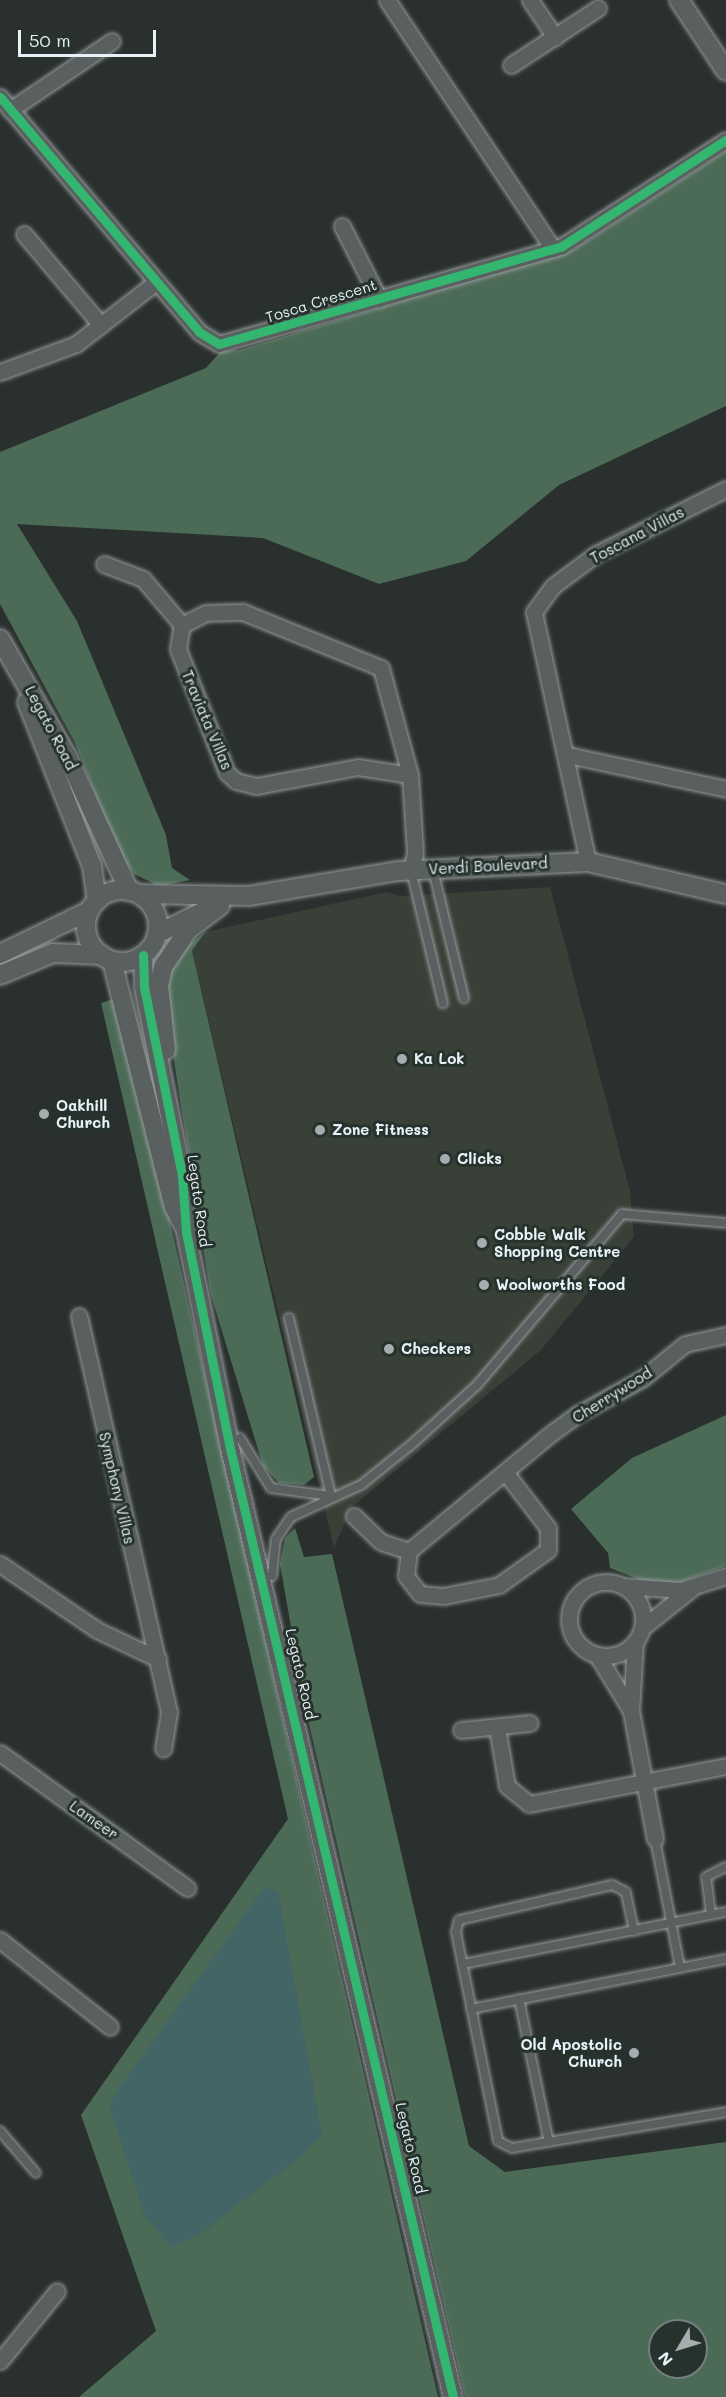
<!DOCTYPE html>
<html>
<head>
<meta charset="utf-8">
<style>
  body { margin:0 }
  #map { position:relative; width:726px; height:2397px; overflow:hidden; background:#29302d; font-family:Mali,sans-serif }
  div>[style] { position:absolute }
  .built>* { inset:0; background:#394038 }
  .green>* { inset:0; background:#4c6b57 }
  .water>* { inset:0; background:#436565 }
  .roads { filter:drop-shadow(0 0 2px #959a9a) drop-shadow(0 0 2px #959a9a) }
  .service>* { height:8px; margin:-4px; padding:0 4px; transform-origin:4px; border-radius:4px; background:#5a6060 }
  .minor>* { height:15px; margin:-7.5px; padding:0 7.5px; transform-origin:7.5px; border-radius:7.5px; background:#5a6060 }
  .minor>.ring { margin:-7.5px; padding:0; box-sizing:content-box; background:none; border:15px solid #5a6060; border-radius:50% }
  .tertiary>* { height:18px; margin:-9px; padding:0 9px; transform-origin:9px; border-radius:9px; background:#5a6060 }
  .tertiary>.ring { margin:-9px; padding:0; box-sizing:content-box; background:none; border:18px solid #5a6060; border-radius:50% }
  .cycleway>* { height:9px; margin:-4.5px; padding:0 4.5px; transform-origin:4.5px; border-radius:4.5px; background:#33b770 }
  .dots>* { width:16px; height:16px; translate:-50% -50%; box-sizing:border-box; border:3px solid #26332d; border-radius:50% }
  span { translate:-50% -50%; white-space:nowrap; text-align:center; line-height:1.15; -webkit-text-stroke:6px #26332d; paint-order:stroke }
  .street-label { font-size:15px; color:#e8f1f8 }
  .poi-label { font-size:15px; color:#e8f1f8; font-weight:700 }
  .left { translate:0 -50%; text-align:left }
  .right { translate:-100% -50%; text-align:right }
  .north { position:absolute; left:648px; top:2319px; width:60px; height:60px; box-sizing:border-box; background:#26332d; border:2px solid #747f7e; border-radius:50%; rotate:232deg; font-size:16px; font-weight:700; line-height:24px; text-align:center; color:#e8f1f8 }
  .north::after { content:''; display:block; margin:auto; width:21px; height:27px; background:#a5adb1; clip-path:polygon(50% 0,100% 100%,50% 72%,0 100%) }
  .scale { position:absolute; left:18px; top:30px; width:138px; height:27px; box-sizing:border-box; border:3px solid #e8f1f8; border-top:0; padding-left:8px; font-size:18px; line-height:21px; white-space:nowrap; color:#e8f1f8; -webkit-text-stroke:4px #26332d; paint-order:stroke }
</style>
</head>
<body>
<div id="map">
  <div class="built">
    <div style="clip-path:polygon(550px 887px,630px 1191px,634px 1237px,541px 1350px,352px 1507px,334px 1548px,192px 951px,205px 932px,387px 892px,401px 896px)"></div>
  </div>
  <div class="green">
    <div style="clip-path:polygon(726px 151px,726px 406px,559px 485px,466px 561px,379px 584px,263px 538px,17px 524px,77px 621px,166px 835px,172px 868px,190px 880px,159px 886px,134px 874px,118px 851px,74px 741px,0 604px,0 452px,206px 368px,221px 351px,239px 350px,573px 250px)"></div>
    <div style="clip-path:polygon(205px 932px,192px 951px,314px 1477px,304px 1485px,279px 1483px,263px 1466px,210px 1292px,172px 1048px,166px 978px,187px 946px)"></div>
    <div style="clip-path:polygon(119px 997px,305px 1817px,438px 2397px,79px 2397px,156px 2331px,81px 2115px,288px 1819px,101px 1003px)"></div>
    <div style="clip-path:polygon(726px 1415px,726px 1566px,677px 1583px,643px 1581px,610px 1568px,608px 1553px,571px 1509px,632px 1458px)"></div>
    <div style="clip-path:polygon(evenodd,295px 1528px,304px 1557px,332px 1554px,469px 2146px,505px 2172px,726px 2142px,726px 2397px,465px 2397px,304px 1702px,280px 1564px,285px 1538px,295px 1528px,660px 2331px,696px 2331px,696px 2367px,660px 2367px,660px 2331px)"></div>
  </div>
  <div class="water">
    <div style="clip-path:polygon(265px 1886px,278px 1891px,322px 2134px,299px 2159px,200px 2234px,171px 2248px,144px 2215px,110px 2108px,114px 2095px)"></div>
  </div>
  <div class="roads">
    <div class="service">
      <div style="left:411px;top:870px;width:137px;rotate:76.5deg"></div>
      <div style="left:433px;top:870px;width:132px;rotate:76.4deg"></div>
      <div style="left:289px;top:1318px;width:183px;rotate:76.7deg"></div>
      <div style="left:240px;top:1438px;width:59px;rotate:58.2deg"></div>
      <div style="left:271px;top:1488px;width:60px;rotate:7.7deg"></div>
      <div style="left:272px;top:1576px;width:37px;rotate:-84deg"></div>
      <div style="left:276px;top:1539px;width:27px;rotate:-56deg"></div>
      <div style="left:291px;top:1517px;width:77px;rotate:-24.6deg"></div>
      <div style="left:361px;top:1485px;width:64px;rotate:-38.7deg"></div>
      <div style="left:411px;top:1445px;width:89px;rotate:-42.3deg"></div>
      <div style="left:477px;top:1385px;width:224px;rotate:-49.7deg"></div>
      <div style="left:622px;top:1214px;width:104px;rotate:4.9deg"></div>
      <div style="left:655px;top:1839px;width:131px;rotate:79deg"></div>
      <div style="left:711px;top:1915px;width:38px;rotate:-97deg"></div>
      <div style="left:706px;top:1877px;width:22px;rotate:-27deg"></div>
      <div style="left:634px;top:1931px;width:40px;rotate:-102deg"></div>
      <div style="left:626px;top:1892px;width:16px;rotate:-153deg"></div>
      <div style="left:612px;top:1885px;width:157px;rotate:167.1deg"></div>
      <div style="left:459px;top:1920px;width:12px;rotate:104deg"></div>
      <div style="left:456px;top:1932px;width:213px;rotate:78.6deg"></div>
      <div style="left:498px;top:2141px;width:16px;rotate:27deg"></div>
      <div style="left:512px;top:2148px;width:217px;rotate:-9.5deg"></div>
      <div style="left:463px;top:1964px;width:268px;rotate:-11.2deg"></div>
      <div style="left:519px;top:1999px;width:146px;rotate:78.2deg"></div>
      <div style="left:471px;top:2009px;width:260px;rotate:-11.1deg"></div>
      <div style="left:0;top:2131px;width:55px;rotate:49.4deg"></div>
    </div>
    <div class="minor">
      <div style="left:387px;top:0;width:299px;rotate:56.3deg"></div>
      <div style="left:530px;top:0;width:45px;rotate:56deg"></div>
      <div style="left:511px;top:65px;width:104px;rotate:-33.2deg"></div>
      <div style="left:0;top:97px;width:308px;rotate:49.7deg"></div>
      <div style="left:199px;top:332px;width:23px;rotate:31deg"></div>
      <div style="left:219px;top:344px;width:357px;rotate:-15.9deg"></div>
      <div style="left:562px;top:246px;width:195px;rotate:-32.9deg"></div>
      <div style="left:10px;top:110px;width:123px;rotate:-34.1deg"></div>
      <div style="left:342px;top:226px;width:82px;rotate:63.1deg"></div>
      <div style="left:24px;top:234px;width:119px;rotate:49.8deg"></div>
      <div style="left:0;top:372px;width:81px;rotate:-20.2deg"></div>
      <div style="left:76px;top:344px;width:101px;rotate:-37.8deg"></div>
      <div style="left:104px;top:564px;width:42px;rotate:21deg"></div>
      <div style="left:143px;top:579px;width:60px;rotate:49.7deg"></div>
      <div style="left:568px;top:755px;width:162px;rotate:12.1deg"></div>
      <div style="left:410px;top:775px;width:53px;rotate:-171.3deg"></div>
      <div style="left:358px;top:767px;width:104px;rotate:169.4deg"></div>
      <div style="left:256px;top:786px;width:21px;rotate:-166deg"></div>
      <div style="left:236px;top:781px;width:12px;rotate:-138deg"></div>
      <div style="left:227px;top:773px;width:133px;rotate:-111.6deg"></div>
      <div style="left:178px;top:649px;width:24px;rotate:-81deg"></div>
      <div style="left:182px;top:625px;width:27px;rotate:-27deg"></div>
      <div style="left:206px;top:613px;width:37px;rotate:-2deg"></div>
      <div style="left:243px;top:612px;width:149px;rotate:22.1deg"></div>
      <div style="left:381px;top:668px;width:111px;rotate:74.8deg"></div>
      <div style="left:410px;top:775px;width:78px;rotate:86.3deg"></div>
      <div style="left:415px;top:853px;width:17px;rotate:103deg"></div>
      <div style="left:588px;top:862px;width:256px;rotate:-102.2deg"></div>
      <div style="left:534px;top:612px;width:32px;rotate:-54deg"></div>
      <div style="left:553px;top:586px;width:54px;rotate:-36.7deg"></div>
      <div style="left:596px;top:554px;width:145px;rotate:-26.6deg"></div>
      <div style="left:79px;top:1316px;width:406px;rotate:77.2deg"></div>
      <div style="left:169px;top:1712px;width:37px;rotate:99deg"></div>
      <div style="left:505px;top:1472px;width:71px;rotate:52.5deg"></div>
      <div style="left:548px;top:1528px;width:22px;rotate:90deg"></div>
      <div style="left:548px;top:1550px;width:60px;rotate:144.5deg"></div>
      <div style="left:499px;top:1585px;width:56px;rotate:168.7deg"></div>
      <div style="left:444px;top:1596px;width:24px;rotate:-175deg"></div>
      <div style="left:420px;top:1594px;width:23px;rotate:-128deg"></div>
      <div style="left:406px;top:1576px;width:25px;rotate:-83deg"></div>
      <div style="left:409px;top:1551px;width:187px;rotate:-39.6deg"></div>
      <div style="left:553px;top:1432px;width:31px;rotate:-36deg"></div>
      <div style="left:578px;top:1414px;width:74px;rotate:-29deg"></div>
      <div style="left:643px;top:1378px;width:54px;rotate:-39deg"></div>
      <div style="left:685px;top:1344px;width:42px;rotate:-12.4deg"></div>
      <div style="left:354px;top:1516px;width:37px;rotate:44deg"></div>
      <div style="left:381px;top:1542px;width:29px;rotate:18deg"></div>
      <div style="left:0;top:1564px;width:117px;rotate:34.2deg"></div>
      <div style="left:97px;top:1630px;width:68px;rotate:25.4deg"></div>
      <div class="ring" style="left:569px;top:1582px;width:59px;height:59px"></div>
      <div style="left:623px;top:1586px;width:58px;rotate:3.9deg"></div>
      <div style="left:681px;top:1590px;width:47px;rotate:-17.3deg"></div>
      <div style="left:643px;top:1627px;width:61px;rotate:-38.4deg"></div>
      <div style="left:635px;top:1642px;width:69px;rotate:93.3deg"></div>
      <div style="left:631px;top:1711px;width:130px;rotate:79.4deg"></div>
      <div style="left:597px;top:1655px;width:63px;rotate:58.6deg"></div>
      <div style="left:497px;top:1727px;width:60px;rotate:80.4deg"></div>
      <div style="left:507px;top:1786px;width:28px;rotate:39deg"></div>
      <div style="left:529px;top:1804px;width:201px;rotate:-10.9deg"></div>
      <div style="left:461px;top:1730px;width:69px;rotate:-5.8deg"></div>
      <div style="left:0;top:1753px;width:231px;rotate:35.8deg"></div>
      <div style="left:0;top:1940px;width:140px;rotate:38.3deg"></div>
      <div style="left:0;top:2361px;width:90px;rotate:-50.8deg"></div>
    </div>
    <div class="tertiary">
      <div style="left:679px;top:0;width:85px;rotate:56.5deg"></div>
      <div style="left:0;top:639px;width:135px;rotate:60.2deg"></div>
      <div style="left:67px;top:756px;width:149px;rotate:65.3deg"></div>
      <div style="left:27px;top:702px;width:176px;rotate:68.4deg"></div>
      <div style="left:92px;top:866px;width:35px;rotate:82deg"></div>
      <div class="ring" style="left:86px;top:890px;width:54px;height:54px"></div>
      <div style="left:139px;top:894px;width:110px;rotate:1deg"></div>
      <div style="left:249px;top:896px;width:152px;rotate:-9.5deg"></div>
      <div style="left:399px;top:871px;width:189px;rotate:-2.7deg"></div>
      <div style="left:588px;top:862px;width:142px;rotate:13.1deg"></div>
      <div style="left:157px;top:934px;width:50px;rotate:-26.1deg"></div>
      <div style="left:0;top:954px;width:99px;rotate:-25.8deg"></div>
      <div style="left:143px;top:955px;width:32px;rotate:88deg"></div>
      <div style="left:144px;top:987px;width:193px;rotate:78.6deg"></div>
      <div style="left:182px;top:1176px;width:56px;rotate:85.9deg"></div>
      <div style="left:186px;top:1232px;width:216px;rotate:78.5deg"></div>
      <div style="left:229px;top:1444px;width:979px;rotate:76.77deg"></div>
      <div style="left:112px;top:961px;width:254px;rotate:75.9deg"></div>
      <div style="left:174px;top:1207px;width:22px;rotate:63deg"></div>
      <div style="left:0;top:975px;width:57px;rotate:-22.5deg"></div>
      <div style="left:53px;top:953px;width:49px;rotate:2.3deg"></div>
      <div style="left:166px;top:1050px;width:64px;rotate:-96.2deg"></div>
      <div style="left:159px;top:986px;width:19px;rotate:-78deg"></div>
      <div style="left:163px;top:967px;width:45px;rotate:-56deg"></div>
      <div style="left:188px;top:930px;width:40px;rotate:-37deg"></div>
    </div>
  </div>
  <div class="cycleway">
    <div style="left:0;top:97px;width:308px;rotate:49.7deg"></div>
    <div style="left:199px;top:332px;width:23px;rotate:31deg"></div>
    <div style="left:219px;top:344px;width:357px;rotate:-15.9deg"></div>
    <div style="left:562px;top:246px;width:195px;rotate:-32.9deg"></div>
    <div style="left:143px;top:955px;width:32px;rotate:88deg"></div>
    <div style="left:144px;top:987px;width:193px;rotate:78.6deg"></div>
    <div style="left:182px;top:1176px;width:56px;rotate:85.9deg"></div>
    <div style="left:186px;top:1232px;width:216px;rotate:78.5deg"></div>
    <div style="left:229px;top:1444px;width:979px;rotate:76.77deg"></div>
  </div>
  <div class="dots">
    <div style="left:402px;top:1059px;background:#a5adb1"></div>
    <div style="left:44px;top:1114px;background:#a5adb1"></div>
    <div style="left:320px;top:1130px;background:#a5adb1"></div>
    <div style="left:445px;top:1159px;background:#a5adb1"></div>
    <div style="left:482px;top:1243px;background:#a5adb1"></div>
    <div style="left:484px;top:1285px;background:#a5adb1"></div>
    <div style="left:389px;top:1349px;background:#a5adb1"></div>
    <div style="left:634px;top:2053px;background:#a5adb1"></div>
  </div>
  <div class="street-label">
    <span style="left:321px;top:301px;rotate:-17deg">Tosca Crescent</span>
    <span style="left:637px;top:535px;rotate:-28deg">Toscana Villas</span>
    <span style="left:207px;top:720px;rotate:67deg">Traviata Villas</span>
    <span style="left:51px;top:728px;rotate:62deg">Legato Road</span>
    <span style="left:488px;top:866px;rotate:-3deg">Verdi Boulevard</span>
    <span style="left:199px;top:1201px;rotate:82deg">Legato Road</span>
    <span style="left:612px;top:1395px;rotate:-32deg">Cherrywood</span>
    <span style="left:117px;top:1488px;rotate:77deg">Symphony Villas</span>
    <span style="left:301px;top:1674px;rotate:77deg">Legato Road</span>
    <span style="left:94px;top:1820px;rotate:35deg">Lameer</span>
    <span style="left:411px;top:2148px;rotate:77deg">Legato Road</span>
  </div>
  <div class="poi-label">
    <span class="left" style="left:414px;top:1059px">Ka Lok</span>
    <span class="left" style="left:56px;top:1114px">Oakhill<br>Church</span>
    <span class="left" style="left:332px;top:1130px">Zone Fitness</span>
    <span class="left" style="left:457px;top:1159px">Clicks</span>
    <span class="left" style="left:494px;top:1243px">Cobble Walk<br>Shopping Centre</span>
    <span class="left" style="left:496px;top:1285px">Woolworths Food</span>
    <span class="left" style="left:401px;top:1349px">Checkers</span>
    <span class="right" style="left:622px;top:2053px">Old Apostolic<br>Church</span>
  </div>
  <div class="north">N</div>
  <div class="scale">50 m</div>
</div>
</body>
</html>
